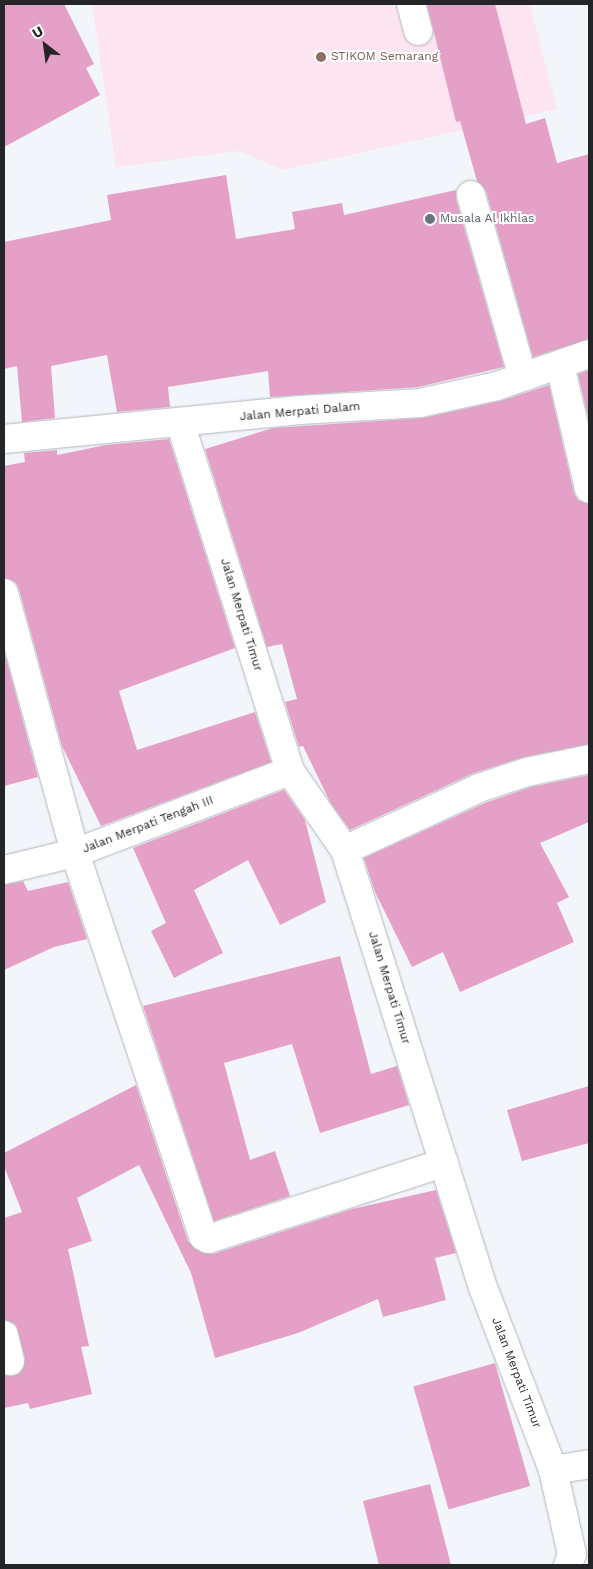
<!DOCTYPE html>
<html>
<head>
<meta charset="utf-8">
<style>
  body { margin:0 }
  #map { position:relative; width:593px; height:1569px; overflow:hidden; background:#f2f6fb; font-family:"Work Sans",sans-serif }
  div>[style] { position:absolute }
  .education>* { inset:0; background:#fce4f1 }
  .building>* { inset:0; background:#e5a0c7; transform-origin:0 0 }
  .roads { filter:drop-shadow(0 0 1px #b1b5b9) drop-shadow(0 0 1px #b1b5b9) }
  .minor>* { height:28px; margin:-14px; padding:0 14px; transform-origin:14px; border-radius:14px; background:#fff }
  .dots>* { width:14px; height:14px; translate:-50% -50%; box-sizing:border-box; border:2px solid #fff; border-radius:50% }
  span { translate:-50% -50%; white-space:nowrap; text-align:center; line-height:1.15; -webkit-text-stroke:4px #fff; paint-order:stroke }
  .education-label { font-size:12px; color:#785e54 }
  .left { translate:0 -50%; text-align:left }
  .worship-label { font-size:12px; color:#5b616d }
  .street-label { font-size:12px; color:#242527 }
  .frame { position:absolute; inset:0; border:5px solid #242527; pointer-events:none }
  .north { position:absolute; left:20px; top:20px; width:50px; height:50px; -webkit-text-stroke:4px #fff; paint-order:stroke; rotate:330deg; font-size:14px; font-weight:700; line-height:20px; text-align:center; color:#242527 }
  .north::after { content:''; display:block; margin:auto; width:18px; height:22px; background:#242527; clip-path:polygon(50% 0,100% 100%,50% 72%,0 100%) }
</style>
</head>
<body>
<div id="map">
  <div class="education">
    <div style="clip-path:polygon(92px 4px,530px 4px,557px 109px,283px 170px,239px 151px,116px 167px)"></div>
  </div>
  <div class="building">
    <div style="clip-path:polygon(4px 4px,64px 4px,94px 64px,86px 68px,100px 95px,4px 147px)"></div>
    <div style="clip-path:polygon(427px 4px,495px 4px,526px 124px,545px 118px,557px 163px,589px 154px,589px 339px,533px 357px,486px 191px,477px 181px,460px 121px,456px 122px)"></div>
    <div style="clip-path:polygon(226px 175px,236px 239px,295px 229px,292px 212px,342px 203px,344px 215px,456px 190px,456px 199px,504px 367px,418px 387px,270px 397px,268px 371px,168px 387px,170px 407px,117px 412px,107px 355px,51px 366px,55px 418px,22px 422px,17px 366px,4px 369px,4px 242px,111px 220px,107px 195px)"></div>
    <div style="clip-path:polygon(589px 370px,589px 421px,578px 374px)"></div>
    <div style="clip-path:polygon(549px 385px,574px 493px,578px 500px,589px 504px,589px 744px,524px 757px,474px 773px,350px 830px,330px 802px,303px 746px,299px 747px,285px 702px,297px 699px,282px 644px,267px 647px,205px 449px,273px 428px,423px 418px,500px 401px)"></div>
    <div style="clip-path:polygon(169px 439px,235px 648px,119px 691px,137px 750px,255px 712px,271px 762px,101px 826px,62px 746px,19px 589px,15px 582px,4px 578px,4px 466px,25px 462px,24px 453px,57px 450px,57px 455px,106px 445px)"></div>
    <div style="clip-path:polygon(4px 651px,38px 777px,4px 786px)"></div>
    <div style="clip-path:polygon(589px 775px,589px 822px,540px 843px,569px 897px,557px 903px,574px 942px,460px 992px,443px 952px,412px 967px,375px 892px,364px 858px,485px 803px,531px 787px)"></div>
    <div style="clip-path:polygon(284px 790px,305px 820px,326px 902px,280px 925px,248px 860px,194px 890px,223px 953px,174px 978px,151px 931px,166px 923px,133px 848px)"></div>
    <div style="clip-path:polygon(23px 881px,28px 891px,68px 882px,87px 939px,54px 947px,4px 970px,4px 885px)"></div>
    <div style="clip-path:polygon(340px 956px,371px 1074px,397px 1066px,409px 1105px,320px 1133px,292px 1044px,224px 1063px,250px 1160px,275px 1151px,290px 1196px,214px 1221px,143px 1006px)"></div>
    <div style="clip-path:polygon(136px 1085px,188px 1241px,195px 1249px,213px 1254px,352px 1209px,436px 1190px,456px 1253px,435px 1258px,446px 1300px,383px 1317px,378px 1299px,298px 1333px,215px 1358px,191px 1273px,139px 1165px,77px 1198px,92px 1241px,68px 1249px,89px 1346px,81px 1347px,92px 1394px,30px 1409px,28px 1403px,4px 1408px,4px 1375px,13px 1376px,20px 1373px,25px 1358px,16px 1325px,4px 1320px,4px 1218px,22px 1212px,4px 1166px,4px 1153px)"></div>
    <div style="clip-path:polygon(589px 1086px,589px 1143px,522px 1161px,507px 1110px)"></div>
    <div style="left:495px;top:1363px;width:128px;height:85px;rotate:74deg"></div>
    <div style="clip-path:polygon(430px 1484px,451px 1565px,379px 1565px,363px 1501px)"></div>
  </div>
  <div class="roads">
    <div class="minor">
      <div style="left:411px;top:4px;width:28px;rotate:75deg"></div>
      <div style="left:471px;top:195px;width:189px;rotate:74.1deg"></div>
      <div style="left:560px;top:365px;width:127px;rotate:76.8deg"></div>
      <div style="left:180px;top:422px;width:366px;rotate:72.5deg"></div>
      <div style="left:290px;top:771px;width:96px;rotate:55.2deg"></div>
      <div style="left:345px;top:850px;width:461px;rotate:72.5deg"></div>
      <div style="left:484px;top:1290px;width:193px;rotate:69deg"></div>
      <div style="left:553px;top:1470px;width:86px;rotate:77.3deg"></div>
      <div style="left:572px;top:1554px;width:12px;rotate:110deg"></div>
      <div style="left:4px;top:439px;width:297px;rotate:-5.6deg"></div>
      <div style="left:300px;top:410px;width:120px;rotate:-3.3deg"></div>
      <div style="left:420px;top:403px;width:79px;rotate:-12.4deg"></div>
      <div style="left:497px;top:386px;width:97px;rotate:-19.2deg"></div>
      <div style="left:4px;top:593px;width:270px;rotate:74.7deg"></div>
      <div style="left:75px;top:853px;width:404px;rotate:71.5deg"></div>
      <div style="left:203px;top:1236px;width:6px;rotate:31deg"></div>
      <div style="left:208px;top:1239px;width:248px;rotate:-17.9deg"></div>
      <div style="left:345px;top:850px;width:148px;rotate:-24.8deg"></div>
      <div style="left:479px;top:788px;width:51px;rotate:-18.4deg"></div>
      <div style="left:527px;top:772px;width:63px;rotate:-11.8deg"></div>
      <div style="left:4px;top:870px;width:73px;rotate:-13.5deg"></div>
      <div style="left:75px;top:853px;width:230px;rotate:-20.9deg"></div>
      <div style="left:4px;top:1335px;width:27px;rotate:77deg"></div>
      <div style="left:553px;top:1470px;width:36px;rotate:-9deg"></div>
    </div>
  </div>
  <div class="dots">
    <div style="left:321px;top:57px;background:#8d6e63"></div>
    <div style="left:430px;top:219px;background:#6b7280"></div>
  </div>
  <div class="education-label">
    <span class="left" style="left:331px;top:57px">STIKOM Semarang</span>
  </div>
  <div class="worship-label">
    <span class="left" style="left:440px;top:219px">Musala Al Ikhlas</span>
  </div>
  <div class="street-label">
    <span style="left:300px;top:412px;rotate:-5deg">Jalan Merpati Dalam</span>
    <span style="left:241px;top:615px;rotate:73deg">Jalan Merpati Timur</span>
    <span style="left:148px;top:825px;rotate:-21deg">Jalan Merpati Tengah III</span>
    <span style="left:389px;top:988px;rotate:73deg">Jalan Merpati Timur</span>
    <span style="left:516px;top:1373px;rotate:69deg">Jalan Merpati Timur</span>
  </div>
  <div class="frame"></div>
  <div class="north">U</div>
</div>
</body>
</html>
